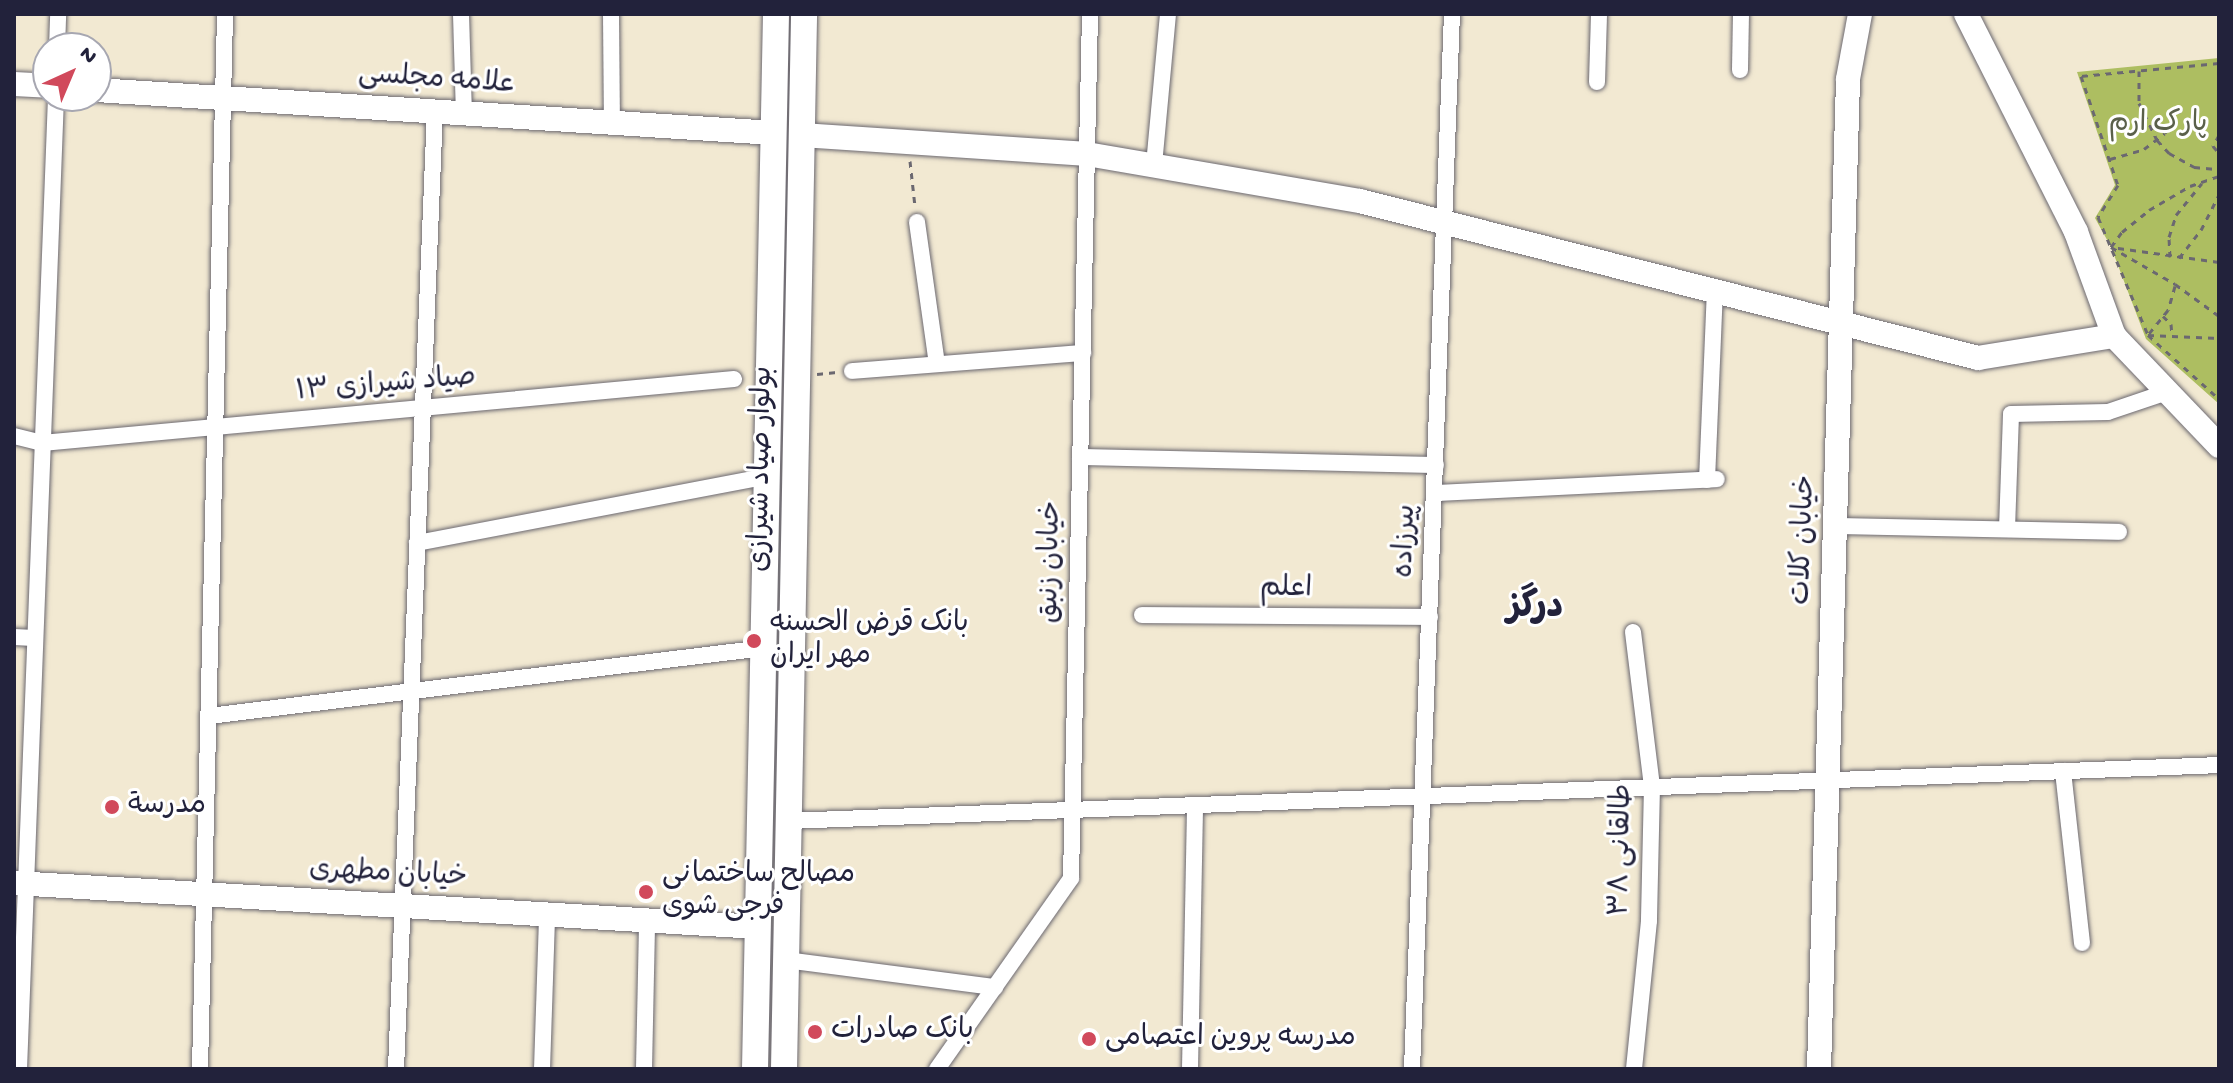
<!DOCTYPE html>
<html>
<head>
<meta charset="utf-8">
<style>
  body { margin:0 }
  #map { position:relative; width:2233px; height:1083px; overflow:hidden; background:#f2e9d2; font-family:"Gochi Hand","Playpen Sans Arabic",sans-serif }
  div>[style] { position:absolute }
  .green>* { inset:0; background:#adbe61 }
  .path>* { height:3px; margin-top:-1.5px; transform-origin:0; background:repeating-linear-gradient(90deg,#6b6870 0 6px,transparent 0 12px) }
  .roads { filter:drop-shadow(0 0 2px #6b6870) drop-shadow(0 0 2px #6b6870) }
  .street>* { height:16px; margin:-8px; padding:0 8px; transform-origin:8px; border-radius:8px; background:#fff }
  .secondary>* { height:24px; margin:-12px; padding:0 12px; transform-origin:12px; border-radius:12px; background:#fff }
  .primary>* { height:26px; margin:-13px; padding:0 13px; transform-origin:13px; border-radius:13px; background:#fff }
  .dots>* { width:22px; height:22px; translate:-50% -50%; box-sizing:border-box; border:4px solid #fff; border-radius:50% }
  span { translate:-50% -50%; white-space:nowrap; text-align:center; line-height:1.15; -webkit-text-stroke:6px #fff; paint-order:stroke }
  .street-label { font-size:28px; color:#22223b }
  .park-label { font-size:28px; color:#5a604a }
  .poi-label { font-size:28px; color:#22223b }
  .left { translate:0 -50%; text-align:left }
  .district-label { font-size:36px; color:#22223b; font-weight:700 }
  .frame { position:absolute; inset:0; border:16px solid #22223b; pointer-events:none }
  .north { position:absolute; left:32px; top:32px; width:80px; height:80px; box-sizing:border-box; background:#fff; border:2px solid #a7a7b1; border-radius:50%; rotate:44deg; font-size:22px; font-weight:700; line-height:32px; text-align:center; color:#22223b }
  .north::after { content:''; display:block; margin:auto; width:28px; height:36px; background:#d1495b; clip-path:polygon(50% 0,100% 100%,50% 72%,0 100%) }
</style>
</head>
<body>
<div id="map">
  <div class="green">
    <div style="clip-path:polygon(2219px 58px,2219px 404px,2146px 339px,2111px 247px,2095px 218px,2115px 185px,2077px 72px)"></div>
  </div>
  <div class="path">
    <div style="left:2219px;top:63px;width:139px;rotate:174.6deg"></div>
    <div style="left:2081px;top:76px;width:115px;rotate:71.3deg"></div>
    <div style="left:2118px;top:185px;width:38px;rotate:122deg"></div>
    <div style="left:2098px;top:217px;width:128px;rotate:67deg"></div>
    <div style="left:2148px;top:335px;width:96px;rotate:42deg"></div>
    <div style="left:2139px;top:71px;width:32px;rotate:90deg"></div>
    <div style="left:2139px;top:103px;width:41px;rotate:64.1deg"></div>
    <div style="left:2157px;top:140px;width:18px;rotate:47deg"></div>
    <div style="left:2169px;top:153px;width:29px;rotate:29deg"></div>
    <div style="left:2194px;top:167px;width:25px;rotate:5deg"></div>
    <div style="left:2219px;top:135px;width:13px;rotate:119deg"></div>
    <div style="left:2213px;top:146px;width:9px;rotate:49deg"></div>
    <div style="left:2110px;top:159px;width:35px;rotate:-16deg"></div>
    <div style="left:2144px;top:149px;width:26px;rotate:-37deg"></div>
    <div style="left:2165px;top:133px;width:32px;rotate:-56deg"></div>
    <div style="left:910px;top:161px;width:45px;rotate:83.7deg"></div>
    <div style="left:2111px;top:247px;width:19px;rotate:-54deg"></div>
    <div style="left:2122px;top:232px;width:35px;rotate:-39deg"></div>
    <div style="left:2149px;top:210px;width:48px;rotate:-30.3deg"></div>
    <div style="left:2190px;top:186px;width:31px;rotate:-19deg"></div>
    <div style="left:2170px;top:257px;width:20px;rotate:-93deg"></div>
    <div style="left:2169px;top:237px;width:23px;rotate:-72deg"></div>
    <div style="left:2176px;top:215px;width:41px;rotate:-50.9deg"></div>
    <div style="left:2179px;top:258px;width:36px;rotate:-52deg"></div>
    <div style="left:2201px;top:230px;width:39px;rotate:-63deg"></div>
    <div style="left:2219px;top:262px;width:109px;rotate:-172.1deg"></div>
    <div style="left:2111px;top:247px;width:74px;rotate:30deg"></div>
    <div style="left:2175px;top:284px;width:54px;rotate:36deg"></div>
    <div style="left:2175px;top:286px;width:25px;rotate:106deg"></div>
    <div style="left:2168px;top:310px;width:32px;rotate:129deg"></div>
    <div style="left:2148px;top:335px;width:71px;rotate:2.4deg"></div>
    <div style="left:2163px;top:316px;width:11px;rotate:45deg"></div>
    <div style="left:2171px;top:324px;width:11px;rotate:85deg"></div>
    <div style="left:817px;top:374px;width:20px;rotate:-6deg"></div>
  </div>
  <div class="roads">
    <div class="street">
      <div style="left:461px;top:14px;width:99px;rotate:88.3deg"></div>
      <div style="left:611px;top:14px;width:109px;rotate:89.5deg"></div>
      <div style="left:57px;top:48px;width:34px;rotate:-88deg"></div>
      <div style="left:1740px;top:70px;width:56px;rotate:-89deg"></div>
      <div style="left:1597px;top:82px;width:68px;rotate:-88.3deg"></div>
      <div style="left:1154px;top:165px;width:152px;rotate:-84.7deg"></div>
      <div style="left:917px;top:222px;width:143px;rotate:82deg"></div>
      <div style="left:852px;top:371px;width:232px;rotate:-4.5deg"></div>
      <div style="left:14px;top:436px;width:29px;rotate:14deg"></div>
      <div style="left:42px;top:443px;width:695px;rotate:-5.28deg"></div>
      <div style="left:1080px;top:457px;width:356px;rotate:1.3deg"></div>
      <div style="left:1707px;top:480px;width:188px;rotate:-87.6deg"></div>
      <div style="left:1435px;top:493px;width:282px;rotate:-2.8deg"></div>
      <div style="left:1835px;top:526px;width:284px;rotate:1.2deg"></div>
      <div style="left:2007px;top:529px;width:115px;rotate:-88deg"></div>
      <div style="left:2011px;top:414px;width:97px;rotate:-1.2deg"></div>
      <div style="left:2108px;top:412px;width:62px;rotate:-18.7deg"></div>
      <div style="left:417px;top:543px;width:356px;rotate:-10.8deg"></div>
      <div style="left:1142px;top:615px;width:288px;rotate:0.4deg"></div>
      <div style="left:1633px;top:632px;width:155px;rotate:83deg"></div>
      <div style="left:1652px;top:786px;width:135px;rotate:91.3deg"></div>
      <div style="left:1649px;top:921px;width:149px;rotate:95.8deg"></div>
      <div style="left:14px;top:637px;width:20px;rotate:3deg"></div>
      <div style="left:209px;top:716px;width:559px;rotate:-6.99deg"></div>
      <div style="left:2063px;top:771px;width:173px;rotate:83.7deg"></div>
      <div style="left:789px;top:821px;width:1431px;rotate:-2.24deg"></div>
      <div style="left:786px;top:960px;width:211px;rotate:7.4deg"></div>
      <div style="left:19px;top:1069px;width:974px;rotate:-87.82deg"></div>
      <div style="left:200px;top:1069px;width:1055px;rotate:-88.64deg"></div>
      <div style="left:396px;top:1069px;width:959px;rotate:-87.67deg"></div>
      <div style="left:542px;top:1069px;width:154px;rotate:-88.1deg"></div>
      <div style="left:644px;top:1069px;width:149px;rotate:-88.8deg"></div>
      <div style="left:937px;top:1069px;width:233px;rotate:-54.9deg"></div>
      <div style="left:1071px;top:878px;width:864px;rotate:-88.74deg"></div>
      <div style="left:1190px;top:1069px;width:263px;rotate:-88.9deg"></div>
      <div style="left:1412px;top:1069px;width:1056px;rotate:-87.83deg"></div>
    </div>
    <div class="secondary">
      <div style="left:1966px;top:14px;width:244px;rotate:63.2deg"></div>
      <div style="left:2076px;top:232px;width:111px;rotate:69.9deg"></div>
      <div style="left:2114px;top:336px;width:152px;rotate:46.3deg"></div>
      <div style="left:14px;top:84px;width:34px;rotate:3deg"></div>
      <div style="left:96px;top:90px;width:679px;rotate:3.63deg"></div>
      <div style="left:802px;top:135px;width:286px;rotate:3.8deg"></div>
      <div style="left:1087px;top:154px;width:277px;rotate:9.8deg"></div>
      <div style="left:1360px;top:201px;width:638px;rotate:14.25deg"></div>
      <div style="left:1978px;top:358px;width:138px;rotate:-9.2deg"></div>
      <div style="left:14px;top:883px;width:745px;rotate:3.38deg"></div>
      <div style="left:1819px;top:1069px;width:990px;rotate:-88.32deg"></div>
      <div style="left:1848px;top:79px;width:66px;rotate:-79.5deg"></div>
    </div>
    <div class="primary">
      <div style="left:755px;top:1069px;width:1055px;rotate:-88.86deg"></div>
      <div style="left:784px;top:1069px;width:1055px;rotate:-88.91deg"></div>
    </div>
  </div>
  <div class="dots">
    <div style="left:754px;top:641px;background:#d1495b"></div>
    <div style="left:112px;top:807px;background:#d1495b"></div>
    <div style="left:646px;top:892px;background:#d1495b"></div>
    <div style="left:815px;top:1032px;background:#d1495b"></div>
    <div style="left:1089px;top:1039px;background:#d1495b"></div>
  </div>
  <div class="street-label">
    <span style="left:437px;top:81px;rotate:4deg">علامه مجلسی</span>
    <span style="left:386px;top:386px;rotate:-5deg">صیاد شیرازی ۱۳</span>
    <span style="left:763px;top:469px;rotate:-89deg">بولوار صیاد شیرازی</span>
    <span style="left:1805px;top:540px;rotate:-88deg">خیابان کلات</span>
    <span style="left:1407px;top:541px;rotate:-88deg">پیرزاده</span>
    <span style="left:1052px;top:562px;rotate:-89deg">خیابان زنبق</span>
    <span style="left:1286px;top:590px;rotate:1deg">اعلم</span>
    <span style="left:1623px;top:850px;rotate:-89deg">طالقانی ۳۸</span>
    <span style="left:388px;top:875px;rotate:3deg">خیابان مطهری</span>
  </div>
  <div class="park-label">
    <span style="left:2158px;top:125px">پارک ارم</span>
  </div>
  <div class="poi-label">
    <span class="left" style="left:770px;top:641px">بانک قرض الحسنه<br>مهر ایران</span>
    <span class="left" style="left:128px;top:807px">مدرسة</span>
    <span class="left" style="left:662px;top:892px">مصالح ساختمانی<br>فرجی شوی</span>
    <span class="left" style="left:831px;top:1032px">بانک صادرات</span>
    <span class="left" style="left:1105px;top:1039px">مدرسه پروین اعتصامی</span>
  </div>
  <div class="district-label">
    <span style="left:1535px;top:610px">درگز</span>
  </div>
  <div class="frame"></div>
  <div class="north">N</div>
</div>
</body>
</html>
